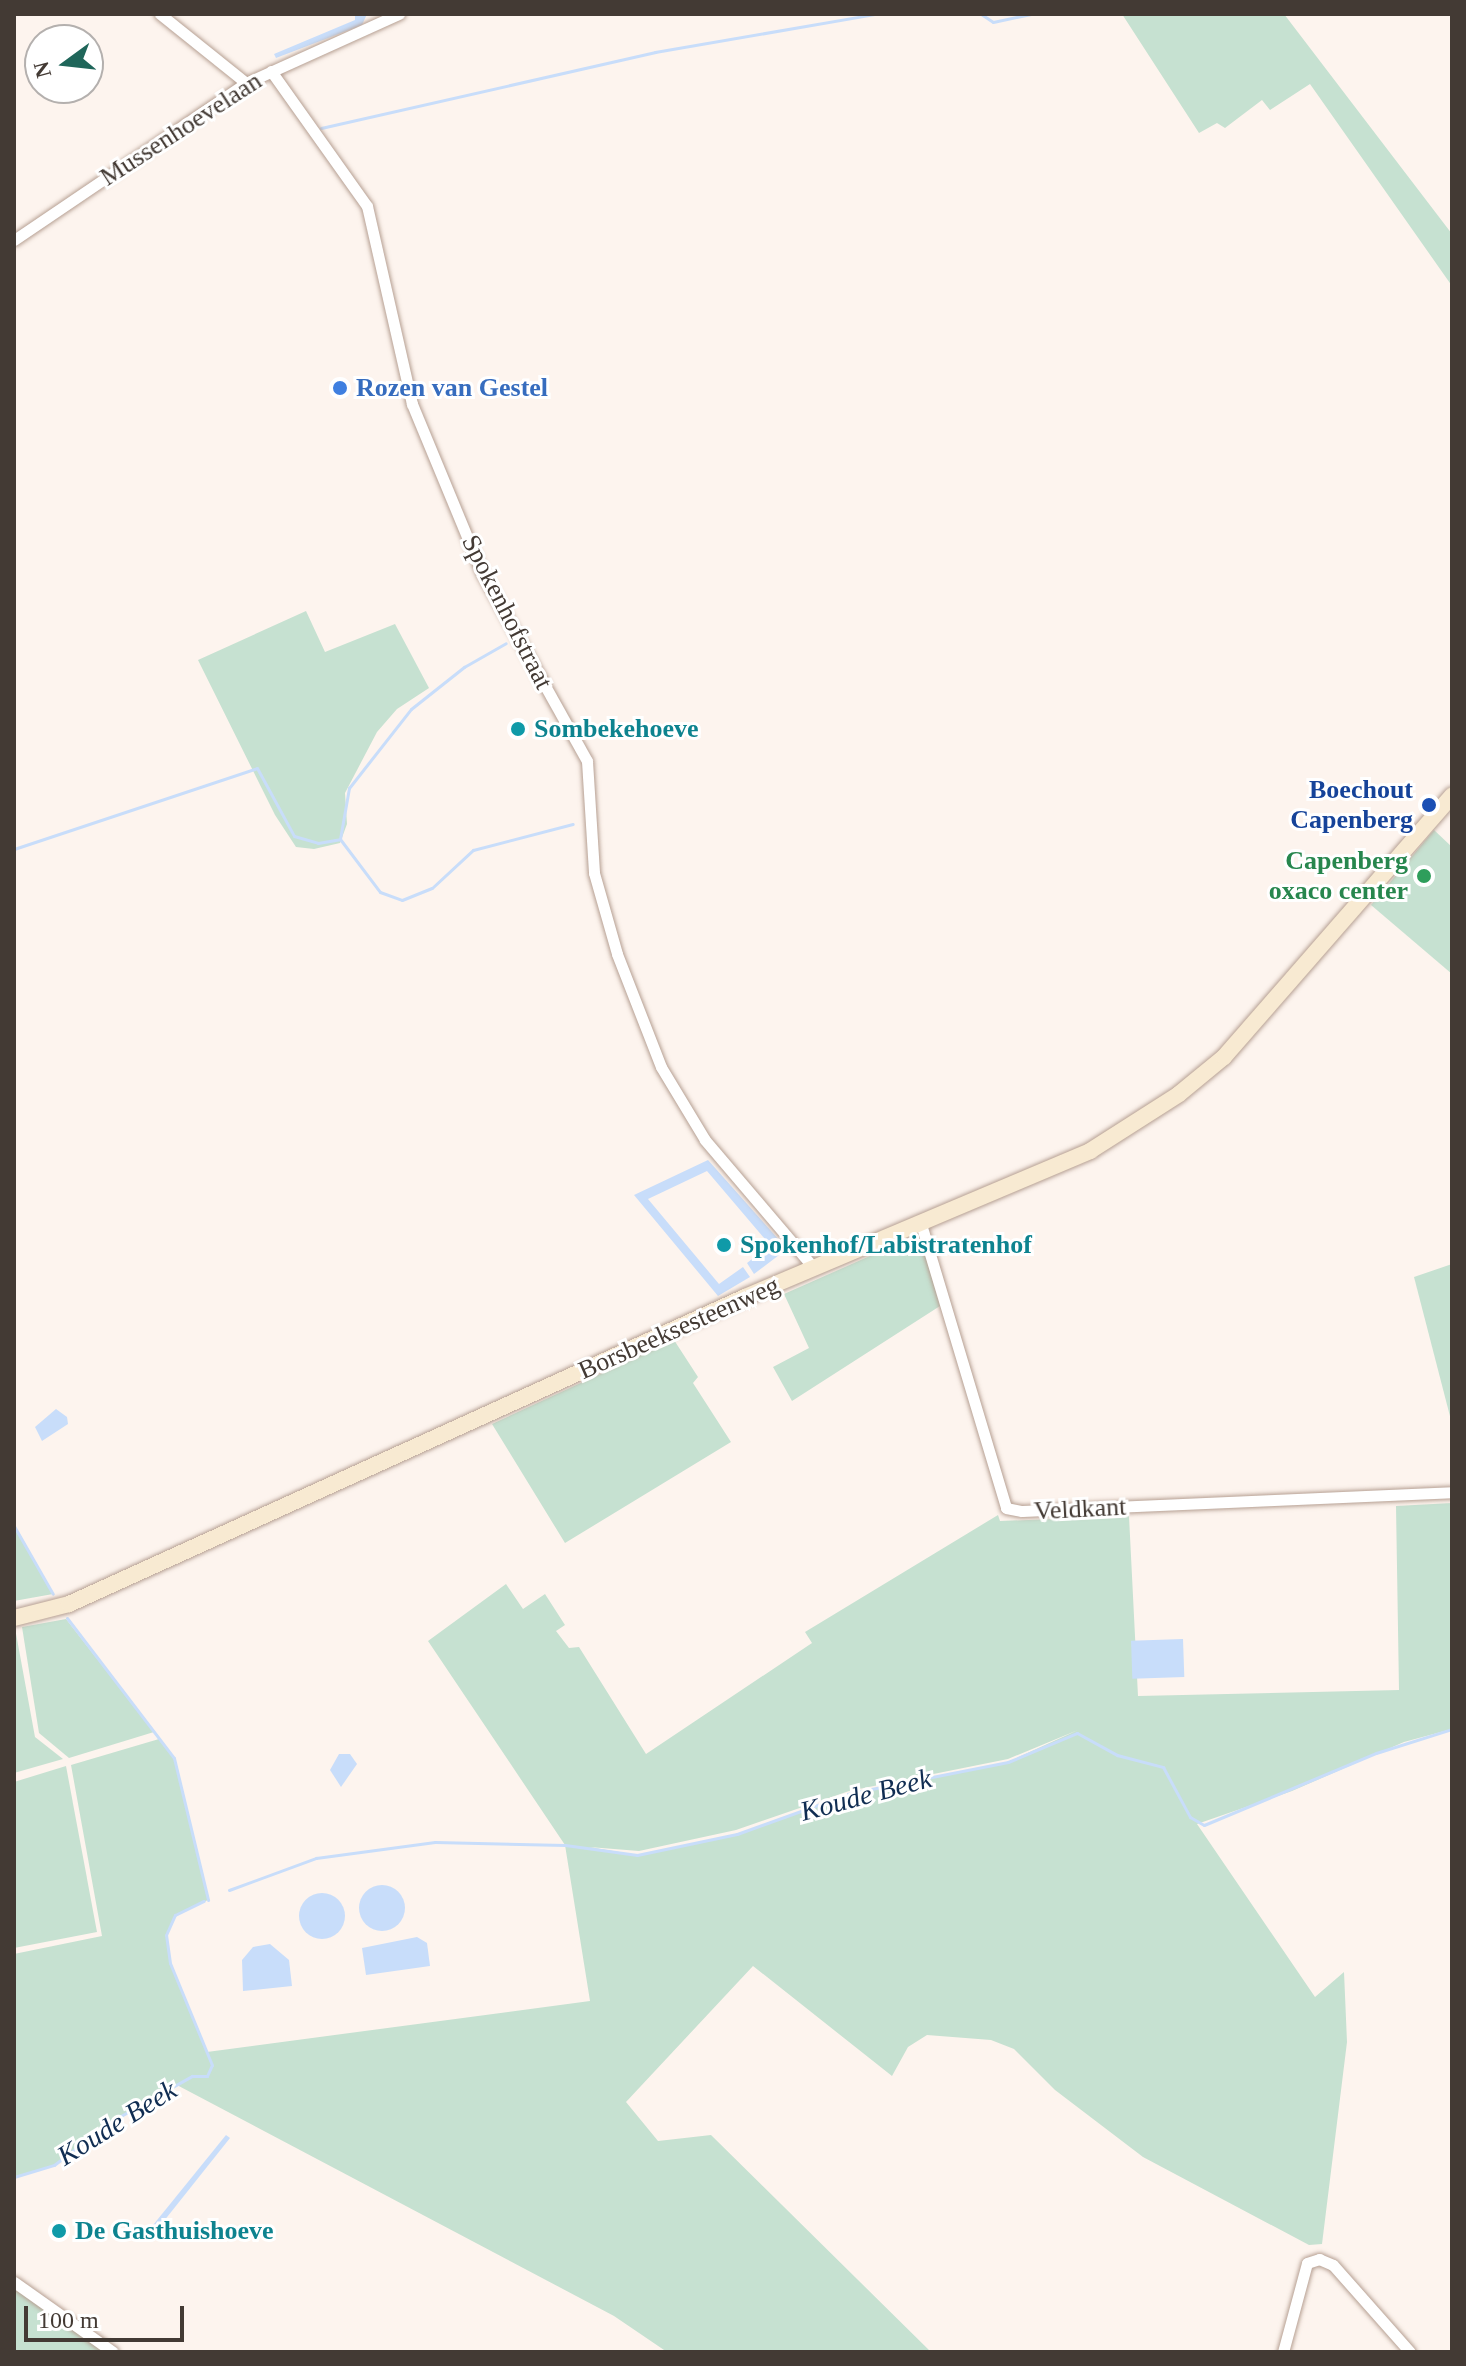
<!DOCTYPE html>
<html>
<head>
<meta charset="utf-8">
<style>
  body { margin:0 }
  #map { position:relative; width:1466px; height:2366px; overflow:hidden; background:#fdf4ee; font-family:Georgia,serif }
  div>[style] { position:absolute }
  .green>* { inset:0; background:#c6e1d1 }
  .water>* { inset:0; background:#c8ddfa; transform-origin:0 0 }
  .round { border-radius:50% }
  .stream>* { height:3px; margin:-1.5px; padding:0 1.5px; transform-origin:1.5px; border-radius:1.5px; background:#c8ddfa }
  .roads { filter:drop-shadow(0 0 2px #b6a093) drop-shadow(0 0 2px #b6a093) }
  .street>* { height:11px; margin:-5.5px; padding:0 5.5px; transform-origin:5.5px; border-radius:5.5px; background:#fff }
  .secondary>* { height:16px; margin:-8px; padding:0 8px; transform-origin:8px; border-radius:8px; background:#f8ead2 }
  .dots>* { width:22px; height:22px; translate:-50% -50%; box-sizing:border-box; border:4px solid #fff; border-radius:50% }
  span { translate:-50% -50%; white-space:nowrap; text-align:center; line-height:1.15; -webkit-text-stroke:6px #fff; paint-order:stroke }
  .street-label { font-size:26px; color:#433a34 }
  .shop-label { font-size:26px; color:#366cbe; font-weight:700 }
  .left { translate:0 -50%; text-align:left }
  .culture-label { font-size:26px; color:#0d838f; font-weight:700 }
  .transit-label { font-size:26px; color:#164399; font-weight:700 }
  .right { translate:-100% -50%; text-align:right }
  .leisure-label { font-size:26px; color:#27864d; font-weight:700 }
  .water-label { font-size:28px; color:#102d52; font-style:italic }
  .frame { position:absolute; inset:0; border:16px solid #433a34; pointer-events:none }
  .north { position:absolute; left:24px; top:24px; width:80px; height:80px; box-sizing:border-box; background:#fff; border:2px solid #b4b0ae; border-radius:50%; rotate:255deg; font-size:22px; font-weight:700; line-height:32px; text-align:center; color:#433a34 }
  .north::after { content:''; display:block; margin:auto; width:28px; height:36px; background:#1f665a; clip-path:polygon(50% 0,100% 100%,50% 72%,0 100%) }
  .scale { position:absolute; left:24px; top:2306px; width:160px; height:36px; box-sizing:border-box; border:4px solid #433a34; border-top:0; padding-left:10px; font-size:24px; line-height:28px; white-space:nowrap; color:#433a34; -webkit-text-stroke:6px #fff; paint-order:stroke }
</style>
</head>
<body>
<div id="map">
  <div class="green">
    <div style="clip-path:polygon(1122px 14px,1284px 14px,1452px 234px,1452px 286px,1310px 84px,1270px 110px,1262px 100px,1225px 128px,1217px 123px,1199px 133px)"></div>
    <div style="clip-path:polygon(306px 611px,325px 652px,395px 624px,429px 688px,397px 709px,377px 732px,345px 793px,347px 824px,340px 843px,314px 849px,296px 847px,275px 815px,198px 660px)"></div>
    <div style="clip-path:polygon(1434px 830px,1452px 847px,1452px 974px,1371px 905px)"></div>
    <div style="clip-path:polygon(915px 1236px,921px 1240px,940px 1306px,792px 1401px,773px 1367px,809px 1348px,784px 1294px)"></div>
    <div style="clip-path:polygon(1452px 1264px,1452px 1424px,1414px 1277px)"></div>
    <div style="clip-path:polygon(674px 1340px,698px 1377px,693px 1383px,731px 1442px,565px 1543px,492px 1424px)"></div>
    <div style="clip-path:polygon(evenodd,1452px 1503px,1452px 1729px,1404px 1742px,1292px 1791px,1197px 1824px,1315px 1997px,1344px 1972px,1347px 2042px,1322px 2244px,1309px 2245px,1143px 2157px,1055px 2090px,1014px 2049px,991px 2040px,927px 2035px,908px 2047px,892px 2076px,753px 1966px,626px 2102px,658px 2141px,711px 2135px,931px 2352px,667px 2352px,614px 2316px,175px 2084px,112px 2121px,54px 2165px,14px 2177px,14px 1954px,102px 1936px,71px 1765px,159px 1739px,174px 1758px,208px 1900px,175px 1915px,166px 1935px,170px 1963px,207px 2052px,590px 2001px,565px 1845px,428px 1641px,506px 1584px,523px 1609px,545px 1594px,565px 1625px,556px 1631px,569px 1648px,579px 1647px,646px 1754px,812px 1643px,805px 1632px,998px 1515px,1000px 1521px,1129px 1516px,1138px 1696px,1399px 1690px,1396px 1506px,1452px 1503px,1078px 1730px,1008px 1762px,851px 1793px,737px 1834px,637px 1855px,589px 1847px,639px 1851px,736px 1830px,849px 1791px,1008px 1759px,1078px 1730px)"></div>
    <div style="clip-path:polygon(14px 1526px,21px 1536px,53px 1594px,14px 1601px)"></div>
    <div style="clip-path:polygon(66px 1619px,154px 1732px,69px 1758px,39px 1733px,22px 1627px)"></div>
    <div style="clip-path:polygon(15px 1628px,35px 1737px,63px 1759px,14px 1773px)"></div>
    <div style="clip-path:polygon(66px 1766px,97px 1932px,14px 1948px,14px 1782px)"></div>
    <div style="clip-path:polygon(14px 2288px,108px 2352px,14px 2352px)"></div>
  </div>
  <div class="water">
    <div style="clip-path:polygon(355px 14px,367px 14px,362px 25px,276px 58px,274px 54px,355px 20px)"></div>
    <div style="clip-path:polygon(708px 1160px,787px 1249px,754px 1274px,747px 1263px,770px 1245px,707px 1171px,648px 1199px,719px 1284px,743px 1267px,750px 1277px,718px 1296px,634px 1195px)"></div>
    <div style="clip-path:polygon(56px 1409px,67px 1417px,68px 1424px,42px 1441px,35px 1427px)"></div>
    <div style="left:1183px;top:1639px;width:38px;height:52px;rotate:88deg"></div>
    <div style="clip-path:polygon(339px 1754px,350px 1754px,357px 1764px,341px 1787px,330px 1770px)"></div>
    <div class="round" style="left:359px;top:1885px;width:46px;height:46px"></div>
    <div class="round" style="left:299px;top:1893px;width:46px;height:46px"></div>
    <div style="clip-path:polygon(417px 1937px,427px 1943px,430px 1966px,366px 1975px,362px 1948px)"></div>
    <div style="clip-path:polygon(270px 1944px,289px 1960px,292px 1986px,243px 1991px,242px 1960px,253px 1947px)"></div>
    <div style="clip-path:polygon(226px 2135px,230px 2138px,152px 2236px,145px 2235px)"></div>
  </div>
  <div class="stream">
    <div style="left:981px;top:14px;width:14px;rotate:34deg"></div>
    <div style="left:993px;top:22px;width:40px;rotate:-12deg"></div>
    <div style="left:321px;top:128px;width:343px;rotate:-12.8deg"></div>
    <div style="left:655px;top:52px;width:224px;rotate:-9.8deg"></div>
    <div style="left:340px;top:839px;width:66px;rotate:53deg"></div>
    <div style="left:380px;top:892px;width:23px;rotate:20deg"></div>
    <div style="left:402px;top:900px;width:32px;rotate:-22deg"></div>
    <div style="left:432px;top:888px;width:56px;rotate:-42.8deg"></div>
    <div style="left:473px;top:850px;width:103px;rotate:-14.6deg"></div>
    <div style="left:340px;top:839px;width:52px;rotate:-80deg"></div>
    <div style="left:349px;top:788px;width:100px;rotate:-51.9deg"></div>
    <div style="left:411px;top:709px;width:68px;rotate:-38.4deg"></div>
    <div style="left:464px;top:667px;width:48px;rotate:-29.7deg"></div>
    <div style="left:14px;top:849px;width:256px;rotate:-18.4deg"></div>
    <div style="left:257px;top:768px;width:77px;rotate:61.4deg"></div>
    <div style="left:294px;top:836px;width:25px;rotate:16deg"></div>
    <div style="left:318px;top:843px;width:22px;rotate:-10deg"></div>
    <div style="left:14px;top:1526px;width:78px;rotate:60.2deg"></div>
    <div style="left:67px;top:1618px;width:176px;rotate:52.6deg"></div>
    <div style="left:174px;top:1758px;width:146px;rotate:76.5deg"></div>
    <div style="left:229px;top:1890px;width:93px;rotate:-20.2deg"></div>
    <div style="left:316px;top:1858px;width:120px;rotate:-7.7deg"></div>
    <div style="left:435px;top:1842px;width:130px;rotate:1.3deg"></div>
    <div style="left:565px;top:1845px;width:73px;rotate:7.9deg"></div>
    <div style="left:637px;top:1855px;width:102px;rotate:-11.9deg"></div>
    <div style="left:737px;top:1834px;width:121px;rotate:-19.8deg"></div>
    <div style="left:851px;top:1793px;width:160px;rotate:-11.2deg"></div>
    <div style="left:1008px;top:1762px;width:75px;rotate:-22.8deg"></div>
    <div style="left:1077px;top:1733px;width:46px;rotate:28.8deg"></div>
    <div style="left:1117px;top:1755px;width:48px;rotate:14.6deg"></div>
    <div style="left:1163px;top:1767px;width:57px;rotate:61.6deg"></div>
    <div style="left:1190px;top:1817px;width:16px;rotate:30deg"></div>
    <div style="left:1204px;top:1825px;width:186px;rotate:-22.7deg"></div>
    <div style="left:1376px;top:1753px;width:80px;rotate:-17.5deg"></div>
    <div style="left:14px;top:2177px;width:42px;rotate:-16.7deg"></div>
    <div style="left:54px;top:2165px;width:73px;rotate:-37.2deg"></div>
    <div style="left:112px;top:2121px;width:92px;rotate:-29.4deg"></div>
    <div style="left:192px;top:2076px;width:15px"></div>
    <div style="left:207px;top:2076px;width:12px;rotate:-66deg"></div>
    <div style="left:212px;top:2065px;width:110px;rotate:-112.4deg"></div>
    <div style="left:170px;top:1963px;width:28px;rotate:-98deg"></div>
    <div style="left:166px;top:1935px;width:22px;rotate:-66deg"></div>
    <div style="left:175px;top:1915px;width:32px;rotate:-26deg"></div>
  </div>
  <div class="roads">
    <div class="street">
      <div style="left:160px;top:14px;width:110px;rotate:38.7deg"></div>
      <div style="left:271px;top:71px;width:166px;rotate:54.6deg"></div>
      <div style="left:367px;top:206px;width:203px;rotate:77.2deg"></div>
      <div style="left:412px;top:404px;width:183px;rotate:67.5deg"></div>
      <div style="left:482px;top:573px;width:215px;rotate:60.8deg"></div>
      <div style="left:587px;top:761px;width:112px;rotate:86.4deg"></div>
      <div style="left:594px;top:873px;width:84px;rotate:74.1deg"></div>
      <div style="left:617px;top:954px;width:121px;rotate:68.7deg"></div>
      <div style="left:661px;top:1067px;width:85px;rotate:58.9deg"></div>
      <div style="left:705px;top:1140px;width:168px;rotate:49.6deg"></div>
      <div style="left:14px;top:240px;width:280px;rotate:-34.1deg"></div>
      <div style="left:246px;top:83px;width:168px;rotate:-24.3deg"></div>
      <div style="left:921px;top:1224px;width:296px;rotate:73.3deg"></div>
      <div style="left:1006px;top:1508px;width:16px;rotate:11deg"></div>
      <div style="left:1022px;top:1511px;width:430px;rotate:-2.5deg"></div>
      <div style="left:14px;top:2282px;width:121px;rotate:35.3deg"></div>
      <div style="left:1283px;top:2352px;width:92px;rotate:-74.9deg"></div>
      <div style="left:1307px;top:2263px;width:13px;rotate:-18deg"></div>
      <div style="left:1319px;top:2259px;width:15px;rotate:23deg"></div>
      <div style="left:1333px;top:2265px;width:116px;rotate:48.5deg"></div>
    </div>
    <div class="secondary">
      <div style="left:14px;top:1618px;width:57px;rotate:-14.3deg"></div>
      <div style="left:69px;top:1604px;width:742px;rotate:-24.42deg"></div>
      <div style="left:745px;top:1297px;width:375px;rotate:-22.9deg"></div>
      <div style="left:1090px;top:1151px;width:106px;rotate:-32.6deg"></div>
      <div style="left:1179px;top:1094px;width:58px;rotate:-39.4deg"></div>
      <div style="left:1224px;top:1057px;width:347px;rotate:-48.9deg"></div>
    </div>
  </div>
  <div class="dots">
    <div style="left:340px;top:388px;background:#3f7fe0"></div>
    <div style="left:518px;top:729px;background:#0f9aa8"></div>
    <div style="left:1429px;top:805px;background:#1a4fb4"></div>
    <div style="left:1424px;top:876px;background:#2e9e5b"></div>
    <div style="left:724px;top:1245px;background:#0f9aa8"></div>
    <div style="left:59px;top:2231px;background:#0f9aa8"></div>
  </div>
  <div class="street-label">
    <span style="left:181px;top:129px;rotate:-33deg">Mussenhoevelaan</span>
    <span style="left:507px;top:612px;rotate:63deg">Spokenhofstraat</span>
    <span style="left:679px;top:1328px;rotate:-24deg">Borsbeeksesteenweg</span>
    <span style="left:1080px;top:1509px;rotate:-3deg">Veldkant</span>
  </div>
  <div class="shop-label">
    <span class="left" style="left:356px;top:388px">Rozen van Gestel</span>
  </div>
  <div class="culture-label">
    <span class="left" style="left:534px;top:729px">Sombekehoeve</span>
    <span class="left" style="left:740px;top:1245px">Spokenhof/Labistratenhof</span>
    <span class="left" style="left:75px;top:2231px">De Gasthuishoeve</span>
  </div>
  <div class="transit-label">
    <span class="right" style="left:1413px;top:805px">Boechout<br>Capenberg</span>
  </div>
  <div class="leisure-label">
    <span class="right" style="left:1408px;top:876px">Capenberg<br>oxaco center</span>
  </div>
  <div class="water-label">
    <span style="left:866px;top:1795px;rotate:-15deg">Koude Beek</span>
    <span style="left:117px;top:2123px;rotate:-32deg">Koude Beek</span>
  </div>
  <div class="frame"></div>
  <div class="north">N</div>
  <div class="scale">100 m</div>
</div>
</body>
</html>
